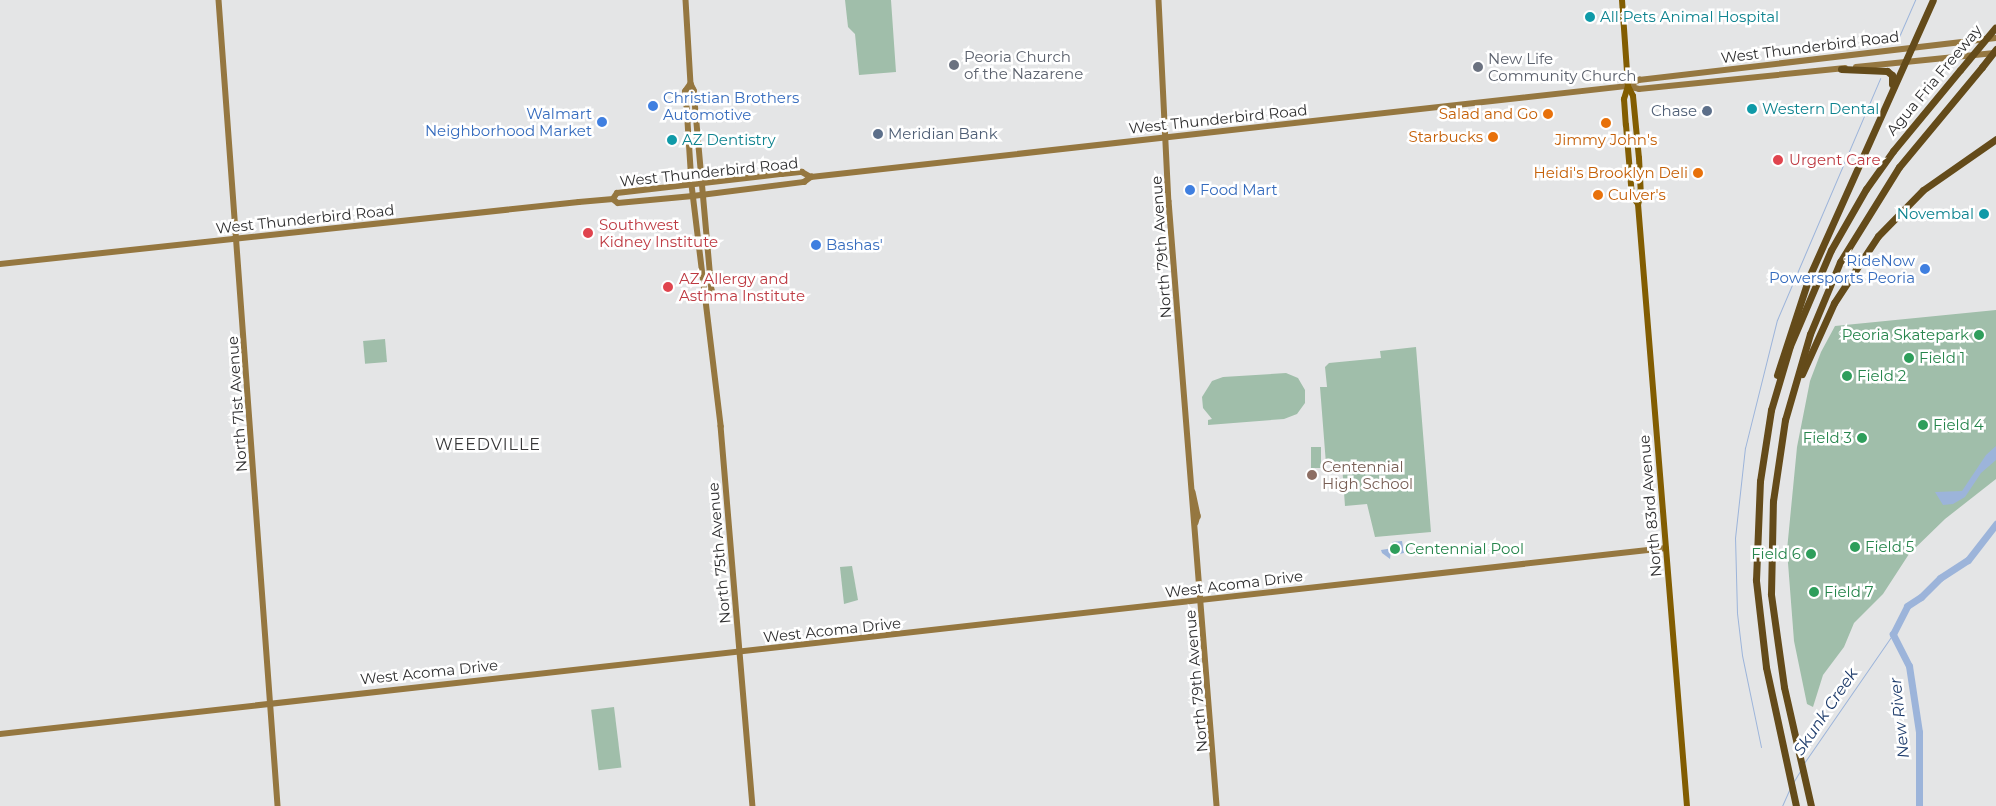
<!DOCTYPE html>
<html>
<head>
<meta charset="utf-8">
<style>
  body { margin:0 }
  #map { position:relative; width:1996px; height:806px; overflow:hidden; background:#e4e5e6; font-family:Montserrat,sans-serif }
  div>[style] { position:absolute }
  .green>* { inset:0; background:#a0beaa; transform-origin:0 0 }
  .water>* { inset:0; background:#9cb4da }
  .stream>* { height:1px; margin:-0.5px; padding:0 0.5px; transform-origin:0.5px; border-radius:0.5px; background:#9cb4da }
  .river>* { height:7px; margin:-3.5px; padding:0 3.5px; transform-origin:3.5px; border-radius:3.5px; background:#9cb4da }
  .secondary>* { height:5.5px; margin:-2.75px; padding:0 2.75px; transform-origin:2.75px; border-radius:2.75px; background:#957740 }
  .primary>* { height:6px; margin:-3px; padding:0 3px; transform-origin:3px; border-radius:3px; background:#825d02 }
  .highway>* { height:7px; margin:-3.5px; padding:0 3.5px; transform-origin:3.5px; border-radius:3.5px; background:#644b1a }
  .highway-bridge>* { height:7px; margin:-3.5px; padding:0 3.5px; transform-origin:3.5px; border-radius:3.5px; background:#644b1a }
  .dots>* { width:14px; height:14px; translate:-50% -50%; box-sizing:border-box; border:2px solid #fff; border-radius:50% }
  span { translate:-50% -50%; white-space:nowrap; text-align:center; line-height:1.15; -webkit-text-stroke:5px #fff; paint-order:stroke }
  .culture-label { font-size:15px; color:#0d838f }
  .left { translate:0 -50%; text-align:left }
  .right { translate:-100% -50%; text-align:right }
  .street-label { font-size:15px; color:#2f2f30 }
  .worship-label { font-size:15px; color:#5b616d }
  .shop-label { font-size:15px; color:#366cbe }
  .service-label { font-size:15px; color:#4e5e75 }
  .food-label { font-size:15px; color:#c56008 }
  .health-label { font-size:15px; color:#be3a42 }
  .leisure-label { font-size:15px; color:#27864d }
  .education-label { font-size:15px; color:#785e54 }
  .neighbourhood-label { font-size:16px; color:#373738; letter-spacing:1px }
  .water-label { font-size:16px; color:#1d3b6b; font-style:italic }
</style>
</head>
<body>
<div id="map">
  <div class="green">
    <div style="clip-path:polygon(845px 0,891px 0,896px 72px,859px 75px,855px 34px,848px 27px)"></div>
    <div style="clip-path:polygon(1996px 310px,1996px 479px,1945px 519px,1909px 554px,1883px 594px,1854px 623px,1844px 647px,1823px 675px,1813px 707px,1807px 704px,1794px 641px,1787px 550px,1797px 447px,1810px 381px,1821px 352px,1835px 326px)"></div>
    <div style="left:385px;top:339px;width:23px;height:22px;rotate:85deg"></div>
    <div style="clip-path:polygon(1416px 347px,1431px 532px,1375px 537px,1367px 504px,1345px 506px,1342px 465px,1362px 461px,1326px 464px,1320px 387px,1327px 387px,1325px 367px,1329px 363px,1381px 358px,1380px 351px)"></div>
    <div style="clip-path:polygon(1286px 373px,1298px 378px,1305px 390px,1305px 403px,1297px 414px,1284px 419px,1208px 425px,1208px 420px,1212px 419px,1203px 408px,1202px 397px,1212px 381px,1223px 377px)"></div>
    <div style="left:1311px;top:447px;width:10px;height:21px"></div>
    <div style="clip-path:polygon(852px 566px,858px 600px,844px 604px,840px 567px)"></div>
    <div style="left:614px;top:707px;width:61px;height:23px;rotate:83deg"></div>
  </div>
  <div class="water">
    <div style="clip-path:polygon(1996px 446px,1996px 460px,1981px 473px,1965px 497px,1953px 504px,1943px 505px,1935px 492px,1962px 491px,1986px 455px)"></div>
    <div style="clip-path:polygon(1402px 541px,1404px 553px,1394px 555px,1391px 551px,1390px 559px,1382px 553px,1381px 550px,1393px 548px,1392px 542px)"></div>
  </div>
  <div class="stream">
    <div style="left:1898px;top:39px;width:43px;rotate:-66.4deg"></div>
    <div style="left:1761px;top:747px;width:94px;rotate:-101.7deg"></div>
    <div style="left:1742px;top:655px;width:42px;rotate:-96.8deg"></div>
    <div style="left:1737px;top:613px;width:75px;rotate:-91.5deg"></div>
    <div style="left:1735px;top:538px;width:91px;rotate:-83.7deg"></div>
    <div style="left:1745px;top:448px;width:132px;rotate:-76deg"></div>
    <div style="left:1777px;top:320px;width:263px;rotate:-66.9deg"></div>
    <div style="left:1804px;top:763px;width:157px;rotate:-55.4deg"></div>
    <div style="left:1794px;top:781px;width:12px;rotate:-59deg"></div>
    <div style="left:1782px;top:806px;width:20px;rotate:-66deg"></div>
  </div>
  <div class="river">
    <div style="left:1919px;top:806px;width:74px;rotate:-90deg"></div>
    <div style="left:1919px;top:732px;width:67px;rotate:-98.6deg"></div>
    <div style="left:1909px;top:666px;width:36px;rotate:-117deg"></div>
    <div style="left:1893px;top:634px;width:31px;rotate:-63deg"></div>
    <div style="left:1907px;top:606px;width:17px;rotate:-33deg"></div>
    <div style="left:1921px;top:597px;width:27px;rotate:-45deg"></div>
    <div style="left:1940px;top:578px;width:33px;rotate:-33deg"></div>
    <div style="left:1968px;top:560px;width:46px;rotate:-52.1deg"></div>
  </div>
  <div class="secondary">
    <div style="left:219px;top:0;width:808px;rotate:85.81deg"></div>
    <div style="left:686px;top:0;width:84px;rotate:86.6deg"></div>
    <div style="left:691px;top:84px;width:7px;rotate:63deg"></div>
    <div style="left:694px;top:90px;width:201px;rotate:84.9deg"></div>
    <div style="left:712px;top:290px;width:10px;rotate:114deg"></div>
    <div style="left:1159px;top:0;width:201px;rotate:87.2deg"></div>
    <div style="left:1169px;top:201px;width:607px;rotate:85.46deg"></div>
    <div style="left:1856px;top:67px;width:139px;rotate:-5.8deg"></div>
    <div style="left:691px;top:84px;width:9px;rotate:126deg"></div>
    <div style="left:686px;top:91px;width:94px;rotate:86.3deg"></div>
    <div style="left:692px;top:185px;width:243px;rotate:83.1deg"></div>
    <div style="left:721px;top:426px;width:381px;rotate:85.2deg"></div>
    <div style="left:1628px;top:86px;width:11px;rotate:15deg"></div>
    <div style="left:1639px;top:89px;width:207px;rotate:-5.8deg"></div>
    <div style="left:613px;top:199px;width:7px;rotate:-56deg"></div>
    <div style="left:617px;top:193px;width:166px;rotate:-6.6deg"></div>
    <div style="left:782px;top:174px;width:20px;rotate:-6deg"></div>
    <div style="left:802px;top:172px;width:10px;rotate:29deg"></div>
    <div style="left:0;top:264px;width:582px;rotate:-6.11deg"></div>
    <div style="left:579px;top:202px;width:34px;rotate:-5deg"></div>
    <div style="left:613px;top:199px;width:6px;rotate:39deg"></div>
    <div style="left:618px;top:203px;width:75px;rotate:-5.3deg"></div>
    <div style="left:693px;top:196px;width:112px;rotate:-7.2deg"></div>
    <div style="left:804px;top:182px;width:9px;rotate:-36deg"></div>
    <div style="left:811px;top:177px;width:822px;rotate:-6.36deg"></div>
    <div style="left:1628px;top:86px;width:13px;rotate:-29deg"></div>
    <div style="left:1639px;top:80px;width:359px;rotate:-6.7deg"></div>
    <div style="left:1193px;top:492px;width:25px;rotate:78deg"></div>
    <div style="left:1198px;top:516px;width:7px;rotate:106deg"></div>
    <div style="left:0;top:734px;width:1676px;rotate:-6.37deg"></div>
  </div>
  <div class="primary">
    <div style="left:1622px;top:0;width:86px;rotate:86deg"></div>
    <div style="left:1628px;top:86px;width:11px;rotate:63deg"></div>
    <div style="left:1633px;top:96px;width:62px;rotate:84.5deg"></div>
    <div style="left:1639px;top:158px;width:37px;rotate:87deg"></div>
    <div style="left:1641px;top:195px;width:9px;rotate:108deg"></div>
    <div style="left:1638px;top:204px;width:604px;rotate:85.35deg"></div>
    <div style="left:1628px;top:86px;width:14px;rotate:107deg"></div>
    <div style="left:1624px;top:99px;width:26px;rotate:86deg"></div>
    <div style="left:1626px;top:125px;width:71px;rotate:85.2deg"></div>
    <div style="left:1632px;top:196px;width:10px;rotate:53deg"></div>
  </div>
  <div class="highway">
    <div style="left:1841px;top:69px;width:46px;rotate:2.5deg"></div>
    <div style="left:1887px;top:71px;width:6px;rotate:39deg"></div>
    <div style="left:1892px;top:75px;width:9px;rotate:90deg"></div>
    <div style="left:1802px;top:374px;width:78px;rotate:-65.7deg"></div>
    <div style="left:1834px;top:303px;width:80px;rotate:-56.7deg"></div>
    <div style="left:1878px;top:236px;width:64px;rotate:-45.6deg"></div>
    <div style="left:1923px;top:190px;width:89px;rotate:-34.9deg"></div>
    <div style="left:1777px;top:375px;width:103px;rotate:-71.9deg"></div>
    <div style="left:1809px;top:277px;width:303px;rotate:-65.9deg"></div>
    <div style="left:1796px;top:806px;width:142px;rotate:-102.2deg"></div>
    <div style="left:1766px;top:667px;width:88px;rotate:-96.6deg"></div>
    <div style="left:1756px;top:580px;width:99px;rotate:-87.7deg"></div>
    <div style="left:1760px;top:481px;width:72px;rotate:-81.2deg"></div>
    <div style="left:1771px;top:410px;width:67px;rotate:-73.5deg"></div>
    <div style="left:1790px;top:346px;width:104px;rotate:-66.9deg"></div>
    <div style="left:1831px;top:250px;width:70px;rotate:-60.2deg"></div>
    <div style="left:1866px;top:189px;width:47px;rotate:-54.6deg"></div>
    <div style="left:1893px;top:151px;width:105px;rotate:-50.4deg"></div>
    <div style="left:1811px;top:806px;width:122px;rotate:-102.8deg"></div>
    <div style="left:1784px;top:687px;width:94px;rotate:-98deg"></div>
    <div style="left:1771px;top:594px;width:93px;rotate:-88.8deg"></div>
    <div style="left:1773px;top:501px;width:82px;rotate:-81.6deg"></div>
    <div style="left:1785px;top:420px;width:90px;rotate:-73.8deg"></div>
    <div style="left:1810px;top:334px;width:78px;rotate:-67.4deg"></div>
    <div style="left:1840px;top:262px;width:112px;rotate:-58.2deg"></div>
    <div style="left:1899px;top:167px;width:130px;rotate:-50.3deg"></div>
  </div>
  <div class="highway-bridge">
    <div style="left:1982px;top:67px;width:23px;rotate:-52deg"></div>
    <div style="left:1960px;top:70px;width:55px;rotate:-50.2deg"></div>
  </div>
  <div class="dots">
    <div style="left:1590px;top:17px;background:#0f9aa8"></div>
    <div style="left:954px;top:65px;background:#6b7280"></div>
    <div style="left:1478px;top:67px;background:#6b7280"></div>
    <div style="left:653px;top:106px;background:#3f7fe0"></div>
    <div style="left:1752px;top:109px;background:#0f9aa8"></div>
    <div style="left:1707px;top:111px;background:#5c6f8a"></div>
    <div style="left:1548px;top:114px;background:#e8710a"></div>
    <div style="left:602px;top:122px;background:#3f7fe0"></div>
    <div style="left:1606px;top:123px;background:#e8710a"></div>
    <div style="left:878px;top:134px;background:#5c6f8a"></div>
    <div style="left:1493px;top:137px;background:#e8710a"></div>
    <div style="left:672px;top:140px;background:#0f9aa8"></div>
    <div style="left:1778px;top:160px;background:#e0444e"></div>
    <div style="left:1698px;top:173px;background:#e8710a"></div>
    <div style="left:1190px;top:190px;background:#3f7fe0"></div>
    <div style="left:1598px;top:195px;background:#e8710a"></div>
    <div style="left:1984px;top:214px;background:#0f9aa8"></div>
    <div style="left:588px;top:233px;background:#e0444e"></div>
    <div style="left:816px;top:245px;background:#3f7fe0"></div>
    <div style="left:1925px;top:269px;background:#3f7fe0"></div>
    <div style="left:668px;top:287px;background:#e0444e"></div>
    <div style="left:1979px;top:335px;background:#2e9e5b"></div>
    <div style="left:1909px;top:358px;background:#2e9e5b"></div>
    <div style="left:1847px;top:376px;background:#2e9e5b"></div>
    <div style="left:1923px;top:425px;background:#2e9e5b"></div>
    <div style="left:1862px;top:438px;background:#2e9e5b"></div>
    <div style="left:1312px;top:475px;background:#8d6e63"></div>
    <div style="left:1855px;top:547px;background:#2e9e5b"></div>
    <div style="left:1395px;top:549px;background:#2e9e5b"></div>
    <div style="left:1811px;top:554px;background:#2e9e5b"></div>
    <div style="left:1814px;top:592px;background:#2e9e5b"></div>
  </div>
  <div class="culture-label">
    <span class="left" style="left:1600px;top:17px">All Pets Animal Hospital</span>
    <span class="left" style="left:1762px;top:109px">Western Dental</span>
    <span class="left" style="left:682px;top:140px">AZ Dentistry</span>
    <span class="right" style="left:1974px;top:214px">Novembal</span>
  </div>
  <div class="street-label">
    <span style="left:1810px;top:47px;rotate:-7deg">West Thunderbird Road</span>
    <span style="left:1934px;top:80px;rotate:-50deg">Agua Fria Freeway</span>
    <span style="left:1218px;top:119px;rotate:-6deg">West Thunderbird Road</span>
    <span style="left:709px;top:172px;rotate:-6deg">West Thunderbird Road</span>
    <span style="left:305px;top:219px;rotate:-6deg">West Thunderbird Road</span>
    <span style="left:1161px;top:247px;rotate:-94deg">North 79th Avenue</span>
    <span style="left:237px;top:404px;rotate:-94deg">North 71st Avenue</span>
    <span style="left:1650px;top:506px;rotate:-95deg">North 83rd Avenue</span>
    <span style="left:719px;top:553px;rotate:-95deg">North 75th Avenue</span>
    <span style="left:1234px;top:584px;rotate:-7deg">West Acoma Drive</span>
    <span style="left:832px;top:630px;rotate:-6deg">West Acoma Drive</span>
    <span style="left:429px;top:672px;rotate:-6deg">West Acoma Drive</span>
    <span style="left:1196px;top:681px;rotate:-95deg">North 79th Avenue</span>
  </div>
  <div class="worship-label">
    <span class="left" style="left:964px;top:65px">Peoria Church<br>of the Nazarene</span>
    <span class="left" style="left:1488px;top:67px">New Life<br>Community Church</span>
  </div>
  <div class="shop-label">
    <span class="left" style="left:663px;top:106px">Christian Brothers<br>Automotive</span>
    <span class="right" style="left:592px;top:122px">Walmart<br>Neighborhood Market</span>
    <span class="left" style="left:1200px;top:190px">Food Mart</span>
    <span class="left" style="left:826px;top:245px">Bashas'</span>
    <span class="right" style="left:1915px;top:269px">RideNow<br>Powersports Peoria</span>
  </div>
  <div class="service-label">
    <span class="right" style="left:1697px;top:111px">Chase</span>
    <span class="left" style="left:888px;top:134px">Meridian Bank</span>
  </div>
  <div class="food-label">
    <span class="right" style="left:1538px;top:114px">Salad and Go</span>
    <span class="right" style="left:1483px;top:137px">Starbucks</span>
    <span style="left:1606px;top:140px">Jimmy John's</span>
    <span class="right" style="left:1688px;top:173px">Heidi's Brooklyn Deli</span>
    <span class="left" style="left:1608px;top:195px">Culver's</span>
  </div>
  <div class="health-label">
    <span class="left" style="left:1789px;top:160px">Urgent Care</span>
    <span class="left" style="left:599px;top:233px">Southwest<br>Kidney Institute</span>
    <span class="left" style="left:679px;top:287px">AZ Allergy and<br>Asthma Institute</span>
  </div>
  <div class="leisure-label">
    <span class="right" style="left:1969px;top:335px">Peoria Skatepark</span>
    <span class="left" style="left:1919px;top:358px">Field 1</span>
    <span class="left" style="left:1857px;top:376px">Field 2</span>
    <span class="left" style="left:1933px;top:425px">Field 4</span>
    <span class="right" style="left:1852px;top:438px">Field 3</span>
    <span class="left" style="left:1865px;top:547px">Field 5</span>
    <span class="left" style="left:1405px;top:549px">Centennial Pool</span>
    <span class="right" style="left:1801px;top:554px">Field 6</span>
    <span class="left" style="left:1824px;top:592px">Field 7</span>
  </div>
  <div class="education-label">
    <span class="left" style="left:1322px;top:475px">Centennial<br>High School</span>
  </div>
  <div class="neighbourhood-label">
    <span style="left:488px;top:445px">WEEDVILLE</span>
  </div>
  <div class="water-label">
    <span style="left:1826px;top:712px;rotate:-56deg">Skunk Creek</span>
    <span style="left:1900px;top:718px;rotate:-96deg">New River</span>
  </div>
</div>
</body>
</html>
